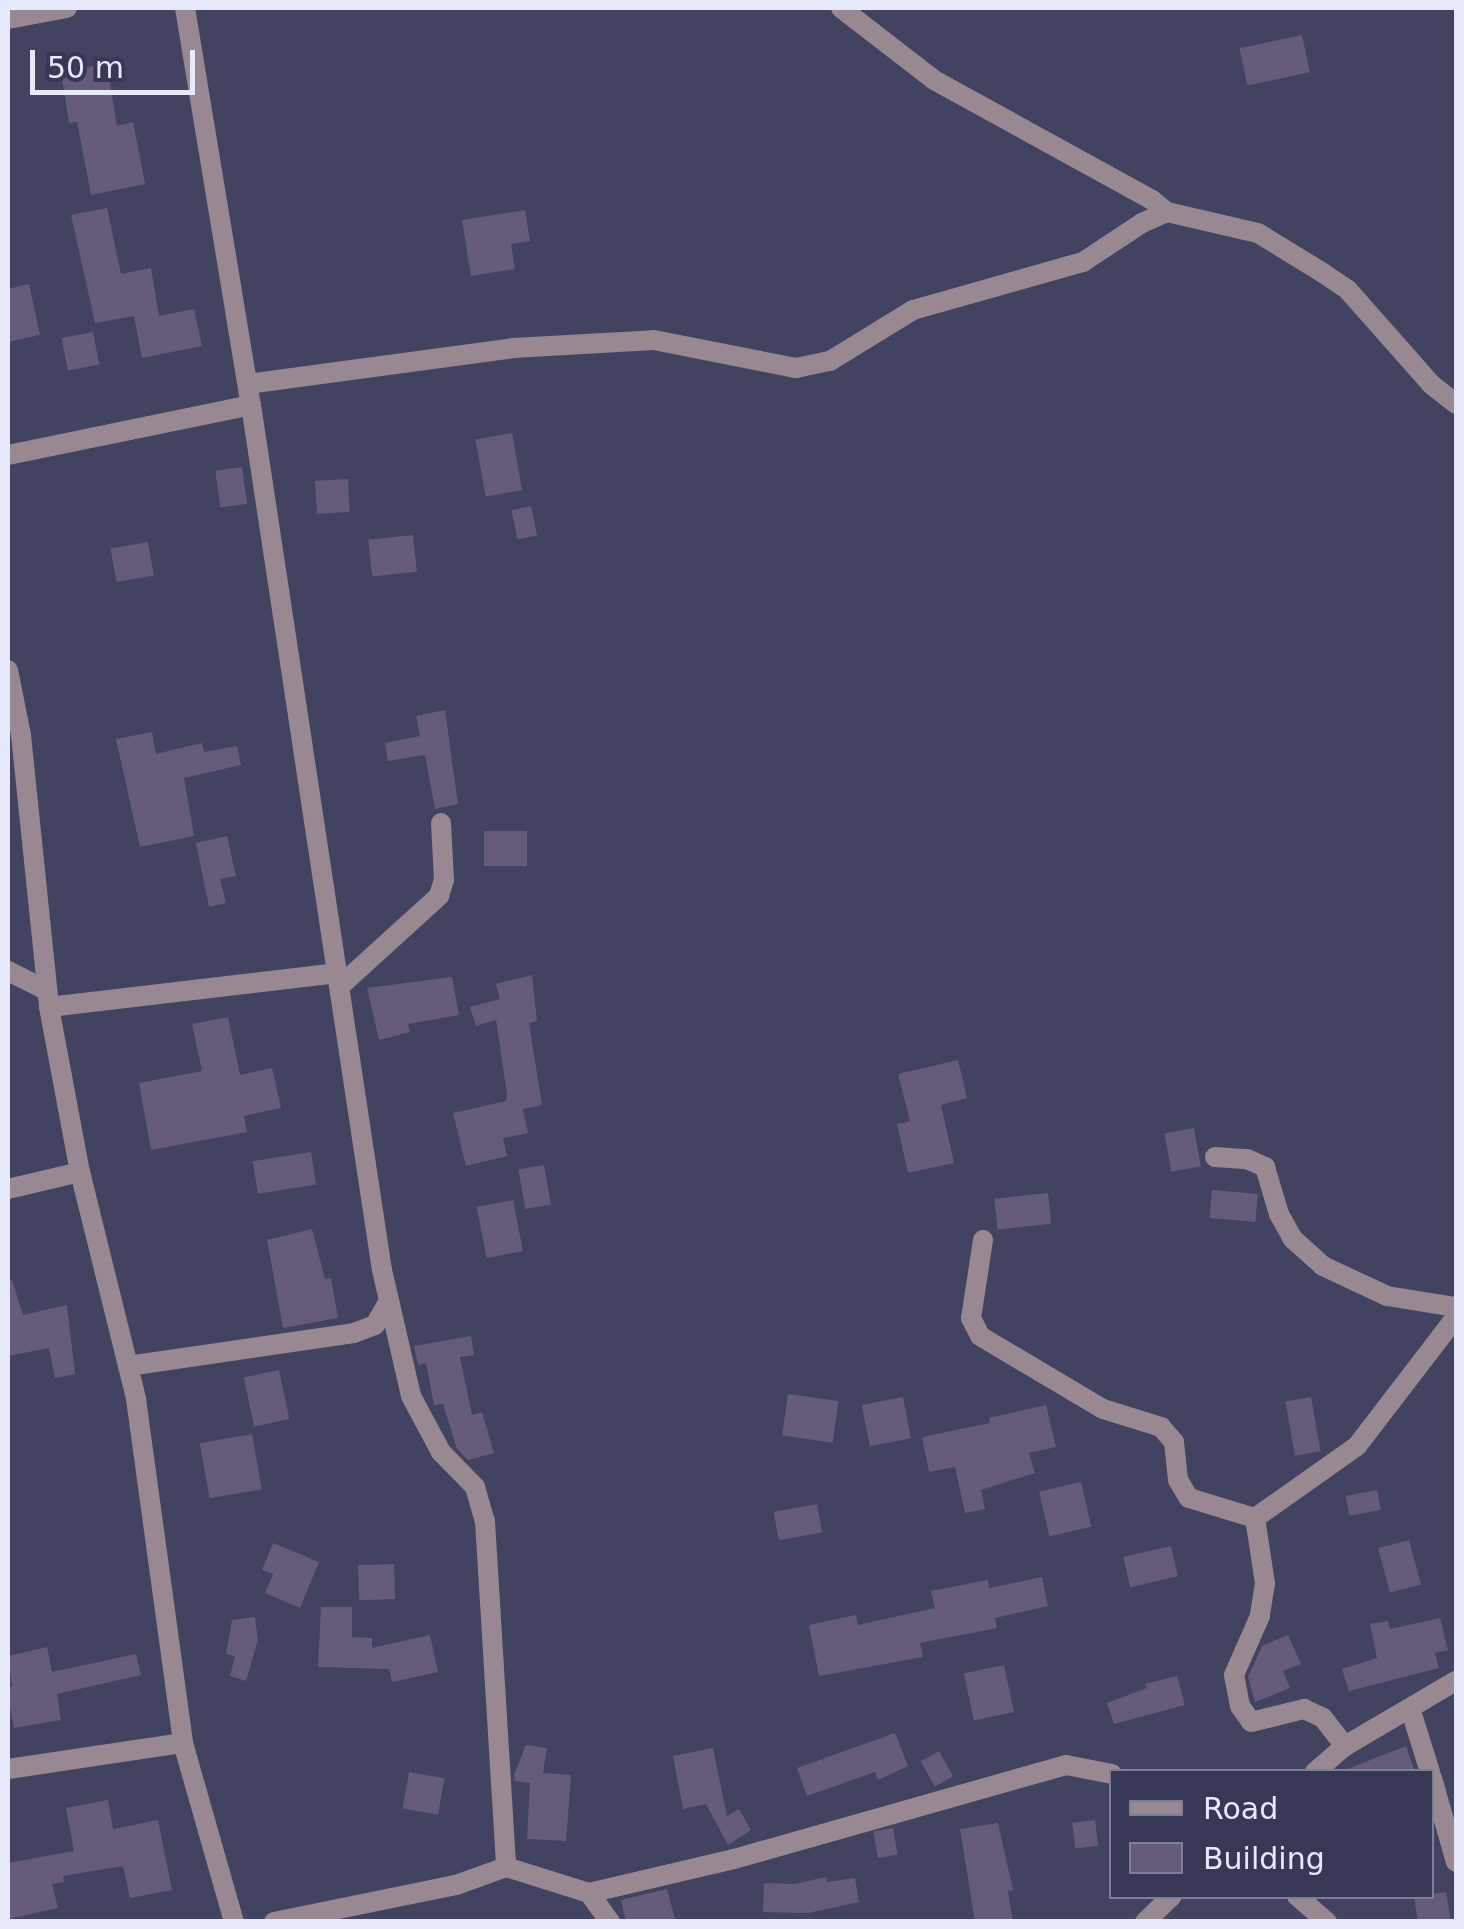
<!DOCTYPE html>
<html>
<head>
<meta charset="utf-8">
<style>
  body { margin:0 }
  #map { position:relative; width:1464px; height:1929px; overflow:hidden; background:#424361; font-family:"DejaVu Sans",sans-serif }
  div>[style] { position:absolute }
  .building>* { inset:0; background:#675b7a; transform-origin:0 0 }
  .street>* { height:20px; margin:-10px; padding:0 10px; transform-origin:10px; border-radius:10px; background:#988892 }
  span { translate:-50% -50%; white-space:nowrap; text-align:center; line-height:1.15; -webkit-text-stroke:8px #373856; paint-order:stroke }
  .frame { position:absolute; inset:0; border:10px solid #e6e8fb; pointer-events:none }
  .legend { position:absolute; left:1109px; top:1769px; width:325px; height:130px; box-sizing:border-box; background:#373856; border:2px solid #7d7e98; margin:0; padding:12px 18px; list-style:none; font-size:30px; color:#e6e8fb }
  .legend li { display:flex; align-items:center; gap:20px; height:50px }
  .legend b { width:50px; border:2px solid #7d7e98 }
  .scale { position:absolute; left:30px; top:50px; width:165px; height:45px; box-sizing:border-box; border:5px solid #e6e8fb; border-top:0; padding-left:12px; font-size:30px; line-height:35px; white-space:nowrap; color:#e6e8fb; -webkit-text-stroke:8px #373856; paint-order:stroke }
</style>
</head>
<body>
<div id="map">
  <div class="building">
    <div style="left:1302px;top:35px;width:38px;height:64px;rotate:78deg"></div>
    <div style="clip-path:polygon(107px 64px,117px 126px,133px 122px,145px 184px,91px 195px,77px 122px,69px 123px,61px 71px)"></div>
    <div style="clip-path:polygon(107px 208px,121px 274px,151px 268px,159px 316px,194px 309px,202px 346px,142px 358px,134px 316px,95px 323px,71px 215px)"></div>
    <div style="clip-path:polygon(525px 210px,530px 241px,511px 244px,515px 269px,471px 276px,462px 220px)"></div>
    <div style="clip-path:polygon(29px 284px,40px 335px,8px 342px,8px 289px)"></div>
    <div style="left:93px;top:332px;width:33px;height:32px;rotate:79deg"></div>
    <div style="left:512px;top:433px;width:58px;height:37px;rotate:80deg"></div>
    <div style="left:242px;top:467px;width:37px;height:27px;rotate:82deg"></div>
    <div style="left:348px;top:479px;width:33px;height:33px;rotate:87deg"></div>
    <div style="left:531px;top:506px;width:30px;height:20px;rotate:78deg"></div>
    <div style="left:413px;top:535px;width:37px;height:45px;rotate:84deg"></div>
    <div style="left:148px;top:542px;width:34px;height:38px;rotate:80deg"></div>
    <div style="clip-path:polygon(445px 710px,458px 804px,435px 809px,425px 755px,388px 761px,385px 743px,420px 736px,416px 716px)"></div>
    <div style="clip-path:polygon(152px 732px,156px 754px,202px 743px,204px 752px,237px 746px,241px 765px,184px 778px,194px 836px,140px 847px,116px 739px)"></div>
    <div style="left:484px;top:831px;width:43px;height:35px"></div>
    <div style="clip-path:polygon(227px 836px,236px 876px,220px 879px,226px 903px,209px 907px,196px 843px)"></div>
    <div style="clip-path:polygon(532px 975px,537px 1021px,529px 1023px,542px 1105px,523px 1109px,528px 1133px,503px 1138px,507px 1156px,466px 1166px,453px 1113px,506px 1101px,507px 1094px,496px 1020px,476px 1026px,470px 1007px,500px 999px,496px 984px)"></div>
    <div style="clip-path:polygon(452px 977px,459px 1015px,408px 1024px,410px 1032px,379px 1040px,367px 988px)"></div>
    <div style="clip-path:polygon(228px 1017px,240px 1075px,272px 1068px,281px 1108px,244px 1116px,247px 1132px,151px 1150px,139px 1083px,202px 1071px,192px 1024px)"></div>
    <div style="clip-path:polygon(958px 1060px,967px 1098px,941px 1105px,954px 1163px,908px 1173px,897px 1124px,910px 1121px,898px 1074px)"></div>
    <div style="left:1194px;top:1128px;width:39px;height:30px;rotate:80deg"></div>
    <div style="left:311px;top:1152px;width:33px;height:59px;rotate:81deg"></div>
    <div style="left:544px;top:1165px;width:40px;height:26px;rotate:80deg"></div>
    <div style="left:1212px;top:1190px;width:46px;height:28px;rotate:5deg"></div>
    <div style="left:1048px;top:1193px;width:31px;height:54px;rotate:84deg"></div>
    <div style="left:513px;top:1200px;width:52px;height:37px;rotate:79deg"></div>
    <div style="clip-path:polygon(312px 1229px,325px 1279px,331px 1278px,338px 1318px,283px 1328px,267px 1240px)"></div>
    <div style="clip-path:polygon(8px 1280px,12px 1280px,23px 1315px,67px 1305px,75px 1374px,55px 1378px,49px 1348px,8px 1356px)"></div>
    <div style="clip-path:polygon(471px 1336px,474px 1355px,460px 1357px,472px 1415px,482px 1412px,494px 1453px,468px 1460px,457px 1449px,443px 1404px,434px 1405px,426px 1363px,418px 1365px,414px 1346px)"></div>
    <div style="left:279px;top:1370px;width:50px;height:36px;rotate:78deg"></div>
    <div style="left:788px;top:1394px;width:51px;height:42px;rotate:8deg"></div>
    <div style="left:903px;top:1397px;width:42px;height:42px;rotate:79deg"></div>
    <div style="left:1311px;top:1397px;width:55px;height:26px;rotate:80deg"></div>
    <div style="clip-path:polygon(1046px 1405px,1056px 1447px,1029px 1453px,1035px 1473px,981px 1490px,985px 1509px,965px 1513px,955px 1467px,929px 1472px,922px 1437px,990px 1423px,989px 1418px)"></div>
    <div style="left:252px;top:1434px;width:56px;height:53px;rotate:80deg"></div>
    <div style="left:1081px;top:1482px;width:46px;height:43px;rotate:77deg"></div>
    <div style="left:1377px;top:1490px;width:20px;height:32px;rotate:79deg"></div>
    <div style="left:817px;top:1504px;width:29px;height:44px;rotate:80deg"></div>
    <div style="left:1409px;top:1540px;width:46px;height:32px;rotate:75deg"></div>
    <div style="clip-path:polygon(273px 1543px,319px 1562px,300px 1608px,265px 1593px,273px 1574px,262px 1570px)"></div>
    <div style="left:1171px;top:1546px;width:31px;height:49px;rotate:77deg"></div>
    <div style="left:394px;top:1564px;width:35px;height:36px;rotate:88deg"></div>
    <div style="clip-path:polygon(1042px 1577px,1048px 1606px,995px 1618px,997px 1628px,920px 1643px,923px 1657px,819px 1676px,809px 1625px,856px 1615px,858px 1625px,935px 1608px,931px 1591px,988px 1580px,989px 1588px)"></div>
    <div style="clip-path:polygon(321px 1607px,352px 1607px,352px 1637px,372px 1638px,372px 1648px,430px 1635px,438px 1672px,392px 1682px,389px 1669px,318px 1667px)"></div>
    <div style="clip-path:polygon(255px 1617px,258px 1640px,246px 1681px,230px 1676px,235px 1656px,226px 1654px,232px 1620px)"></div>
    <div style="clip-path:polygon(1440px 1618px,1448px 1650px,1435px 1653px,1439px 1668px,1349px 1691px,1342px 1669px,1377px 1658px,1370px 1624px,1388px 1621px,1390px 1629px)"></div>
    <div style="clip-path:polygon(1288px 1635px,1301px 1664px,1283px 1671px,1290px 1688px,1255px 1702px,1248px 1677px,1262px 1646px)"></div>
    <div style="clip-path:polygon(47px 1647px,52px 1672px,136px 1654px,141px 1675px,57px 1694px,61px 1720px,14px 1728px,8px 1697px,8px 1687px,12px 1687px,8px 1656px)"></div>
    <div style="left:1004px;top:1665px;width:48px;height:41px;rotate:78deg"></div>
    <div style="clip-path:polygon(1177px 1676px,1185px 1705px,1114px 1724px,1107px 1703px,1147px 1688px,1145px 1684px)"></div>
    <div style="clip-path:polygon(895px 1733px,908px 1766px,878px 1780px,875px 1772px,807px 1796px,797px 1768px)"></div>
    <div style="clip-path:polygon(526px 1745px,547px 1748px,543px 1773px,571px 1775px,566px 1841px,527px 1839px,530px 1783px,515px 1781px,514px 1775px)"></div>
    <div style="clip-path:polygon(1406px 1746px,1415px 1772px,1345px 1772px,1345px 1770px)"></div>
    <div style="clip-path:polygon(713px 1748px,727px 1816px,739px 1809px,751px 1830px,728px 1845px,706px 1804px,683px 1809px,673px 1756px)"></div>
    <div style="left:939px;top:1751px;width:29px;height:21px;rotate:61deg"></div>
    <div style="left:409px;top:1772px;width:36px;height:37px;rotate:10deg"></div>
    <div style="clip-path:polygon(108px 1800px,113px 1829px,158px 1820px,172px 1890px,130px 1898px,123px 1866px,63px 1876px,64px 1882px,52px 1884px,58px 1908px,8px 1919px,8px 1863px,74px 1851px,66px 1808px)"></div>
    <div style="left:1095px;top:1820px;width:26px;height:23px;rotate:83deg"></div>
    <div style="clip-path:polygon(998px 1823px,1013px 1890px,1008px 1891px,1013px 1922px,975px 1922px,960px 1829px)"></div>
    <div style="left:893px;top:1828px;width:27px;height:20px;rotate:80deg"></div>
    <div style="clip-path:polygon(826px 1877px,827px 1882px,855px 1878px,859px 1902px,808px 1913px,763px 1912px,764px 1883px,794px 1884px)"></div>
    <div style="clip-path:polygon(667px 1889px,675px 1919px,626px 1922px,621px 1900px)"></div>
    <div style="clip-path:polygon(1446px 1892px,1451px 1922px,1418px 1922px,1414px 1897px)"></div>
  </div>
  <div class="street">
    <div style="left:185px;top:8px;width:402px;rotate:80.6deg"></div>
    <div style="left:251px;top:405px;width:875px;rotate:81.39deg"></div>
    <div style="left:382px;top:1270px;width:129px;rotate:77deg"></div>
    <div style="left:411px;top:1396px;width:64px;rotate:61.8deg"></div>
    <div style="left:441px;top:1452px;width:49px;rotate:45.8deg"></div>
    <div style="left:475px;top:1487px;width:35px;rotate:74deg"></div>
    <div style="left:485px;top:1521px;width:347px;rotate:86.5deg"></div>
    <div style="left:841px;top:8px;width:118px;rotate:37.7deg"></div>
    <div style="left:934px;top:80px;width:249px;rotate:28.8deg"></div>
    <div style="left:1152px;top:200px;width:19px;rotate:39deg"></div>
    <div style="left:1167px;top:212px;width:93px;rotate:13deg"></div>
    <div style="left:1258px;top:233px;width:76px;rotate:31.6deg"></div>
    <div style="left:1323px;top:273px;width:29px;rotate:34deg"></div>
    <div style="left:1347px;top:289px;width:128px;rotate:48.5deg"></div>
    <div style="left:1432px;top:385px;width:31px;rotate:38deg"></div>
    <div style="left:8px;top:19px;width:60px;rotate:-10.6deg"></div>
    <div style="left:248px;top:384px;width:267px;rotate:-7.7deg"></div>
    <div style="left:513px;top:348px;width:141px;rotate:-3.2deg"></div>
    <div style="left:654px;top:340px;width:145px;rotate:11.2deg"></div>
    <div style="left:796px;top:368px;width:35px;rotate:-12deg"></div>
    <div style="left:830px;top:361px;width:97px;rotate:-31.6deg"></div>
    <div style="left:913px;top:310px;width:177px;rotate:-15.8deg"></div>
    <div style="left:1083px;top:262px;width:71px;rotate:-33.5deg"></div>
    <div style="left:1142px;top:223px;width:27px;rotate:-24deg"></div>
    <div style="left:8px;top:455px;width:248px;rotate:-11.6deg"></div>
    <div style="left:8px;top:670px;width:66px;rotate:78.7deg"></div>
    <div style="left:21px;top:735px;width:273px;rotate:84.1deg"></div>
    <div style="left:49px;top:1007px;width:168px;rotate:79.4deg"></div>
    <div style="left:80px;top:1172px;width:234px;rotate:76.1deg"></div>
    <div style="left:136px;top:1399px;width:347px;rotate:82.2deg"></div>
    <div style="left:183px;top:1743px;width:186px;rotate:74.1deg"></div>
    <div style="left:8px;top:971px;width:42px;rotate:26.6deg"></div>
    <div style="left:340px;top:986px;width:134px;rotate:-42.3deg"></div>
    <div style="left:439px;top:896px;width:17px;rotate:-73deg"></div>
    <div style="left:444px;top:880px;width:57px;rotate:-93deg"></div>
    <div style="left:49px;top:1007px;width:291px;rotate:-6.7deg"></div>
    <div style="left:1215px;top:1157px;width:32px;rotate:4deg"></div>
    <div style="left:1247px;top:1159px;width:20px;rotate:24deg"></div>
    <div style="left:1265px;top:1167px;width:49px;rotate:73.4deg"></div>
    <div style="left:1279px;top:1214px;width:29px;rotate:61deg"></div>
    <div style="left:1293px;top:1239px;width:40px;rotate:42deg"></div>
    <div style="left:1323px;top:1266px;width:71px;rotate:25.1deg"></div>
    <div style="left:1387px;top:1296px;width:70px;rotate:9.1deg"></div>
    <div style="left:8px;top:1189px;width:74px;rotate:-13.3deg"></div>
    <div style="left:983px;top:1240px;width:79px;rotate:98.7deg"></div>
    <div style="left:971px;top:1318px;width:20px;rotate:63deg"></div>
    <div style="left:980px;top:1336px;width:143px;rotate:30.7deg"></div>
    <div style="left:1103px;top:1409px;width:61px;rotate:17.2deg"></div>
    <div style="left:1161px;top:1427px;width:20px;rotate:49deg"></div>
    <div style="left:1174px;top:1442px;width:38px;rotate:84deg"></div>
    <div style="left:1178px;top:1480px;width:21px;rotate:59deg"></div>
    <div style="left:1189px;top:1498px;width:69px;rotate:16.9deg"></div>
    <div style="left:1255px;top:1518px;width:66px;rotate:81.3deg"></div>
    <div style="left:1265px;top:1583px;width:33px;rotate:99deg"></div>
    <div style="left:1260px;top:1616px;width:64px;rotate:113.8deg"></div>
    <div style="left:1234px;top:1675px;width:32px;rotate:79deg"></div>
    <div style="left:1240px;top:1706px;width:19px;rotate:55deg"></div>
    <div style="left:1251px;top:1722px;width:55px;rotate:-13.8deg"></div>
    <div style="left:1304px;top:1709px;width:21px;rotate:25deg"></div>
    <div style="left:1323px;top:1718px;width:36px;rotate:52deg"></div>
    <div style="left:128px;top:1366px;width:228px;rotate:-8.3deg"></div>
    <div style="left:354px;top:1333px;width:22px;rotate:-21deg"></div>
    <div style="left:375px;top:1325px;width:28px;rotate:-60deg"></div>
    <div style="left:1255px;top:1518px;width:125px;rotate:-35.2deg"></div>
    <div style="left:1357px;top:1446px;width:163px;rotate:-52.5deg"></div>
    <div style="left:1410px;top:1708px;width:67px;rotate:72.6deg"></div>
    <div style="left:8px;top:1769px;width:177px;rotate:-8.5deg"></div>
    <div style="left:1315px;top:1772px;width:40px;rotate:-41deg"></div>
    <div style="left:1345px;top:1746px;width:129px;rotate:-30.4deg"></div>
    <div style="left:1432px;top:1778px;width:87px;rotate:74.1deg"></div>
    <div style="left:589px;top:1893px;width:149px;rotate:-13.2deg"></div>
    <div style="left:734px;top:1859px;width:345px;rotate:-15.8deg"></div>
    <div style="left:1066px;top:1765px;width:47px;rotate:11.1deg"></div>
    <div style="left:1297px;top:1896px;width:40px;rotate:41deg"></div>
    <div style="left:274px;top:1922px;width:186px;rotate:-11.5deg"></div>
    <div style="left:456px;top:1885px;width:53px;rotate:-19.8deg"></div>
    <div style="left:506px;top:1867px;width:87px;rotate:17.4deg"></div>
    <div style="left:589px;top:1893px;width:36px;rotate:54deg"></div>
    <div style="left:1145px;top:1922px;width:37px;rotate:-44deg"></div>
  </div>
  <div class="frame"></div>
  <ul class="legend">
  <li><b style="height:12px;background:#988892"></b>Road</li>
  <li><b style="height:28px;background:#675b7a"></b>Building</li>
  </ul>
  <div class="scale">50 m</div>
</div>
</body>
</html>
